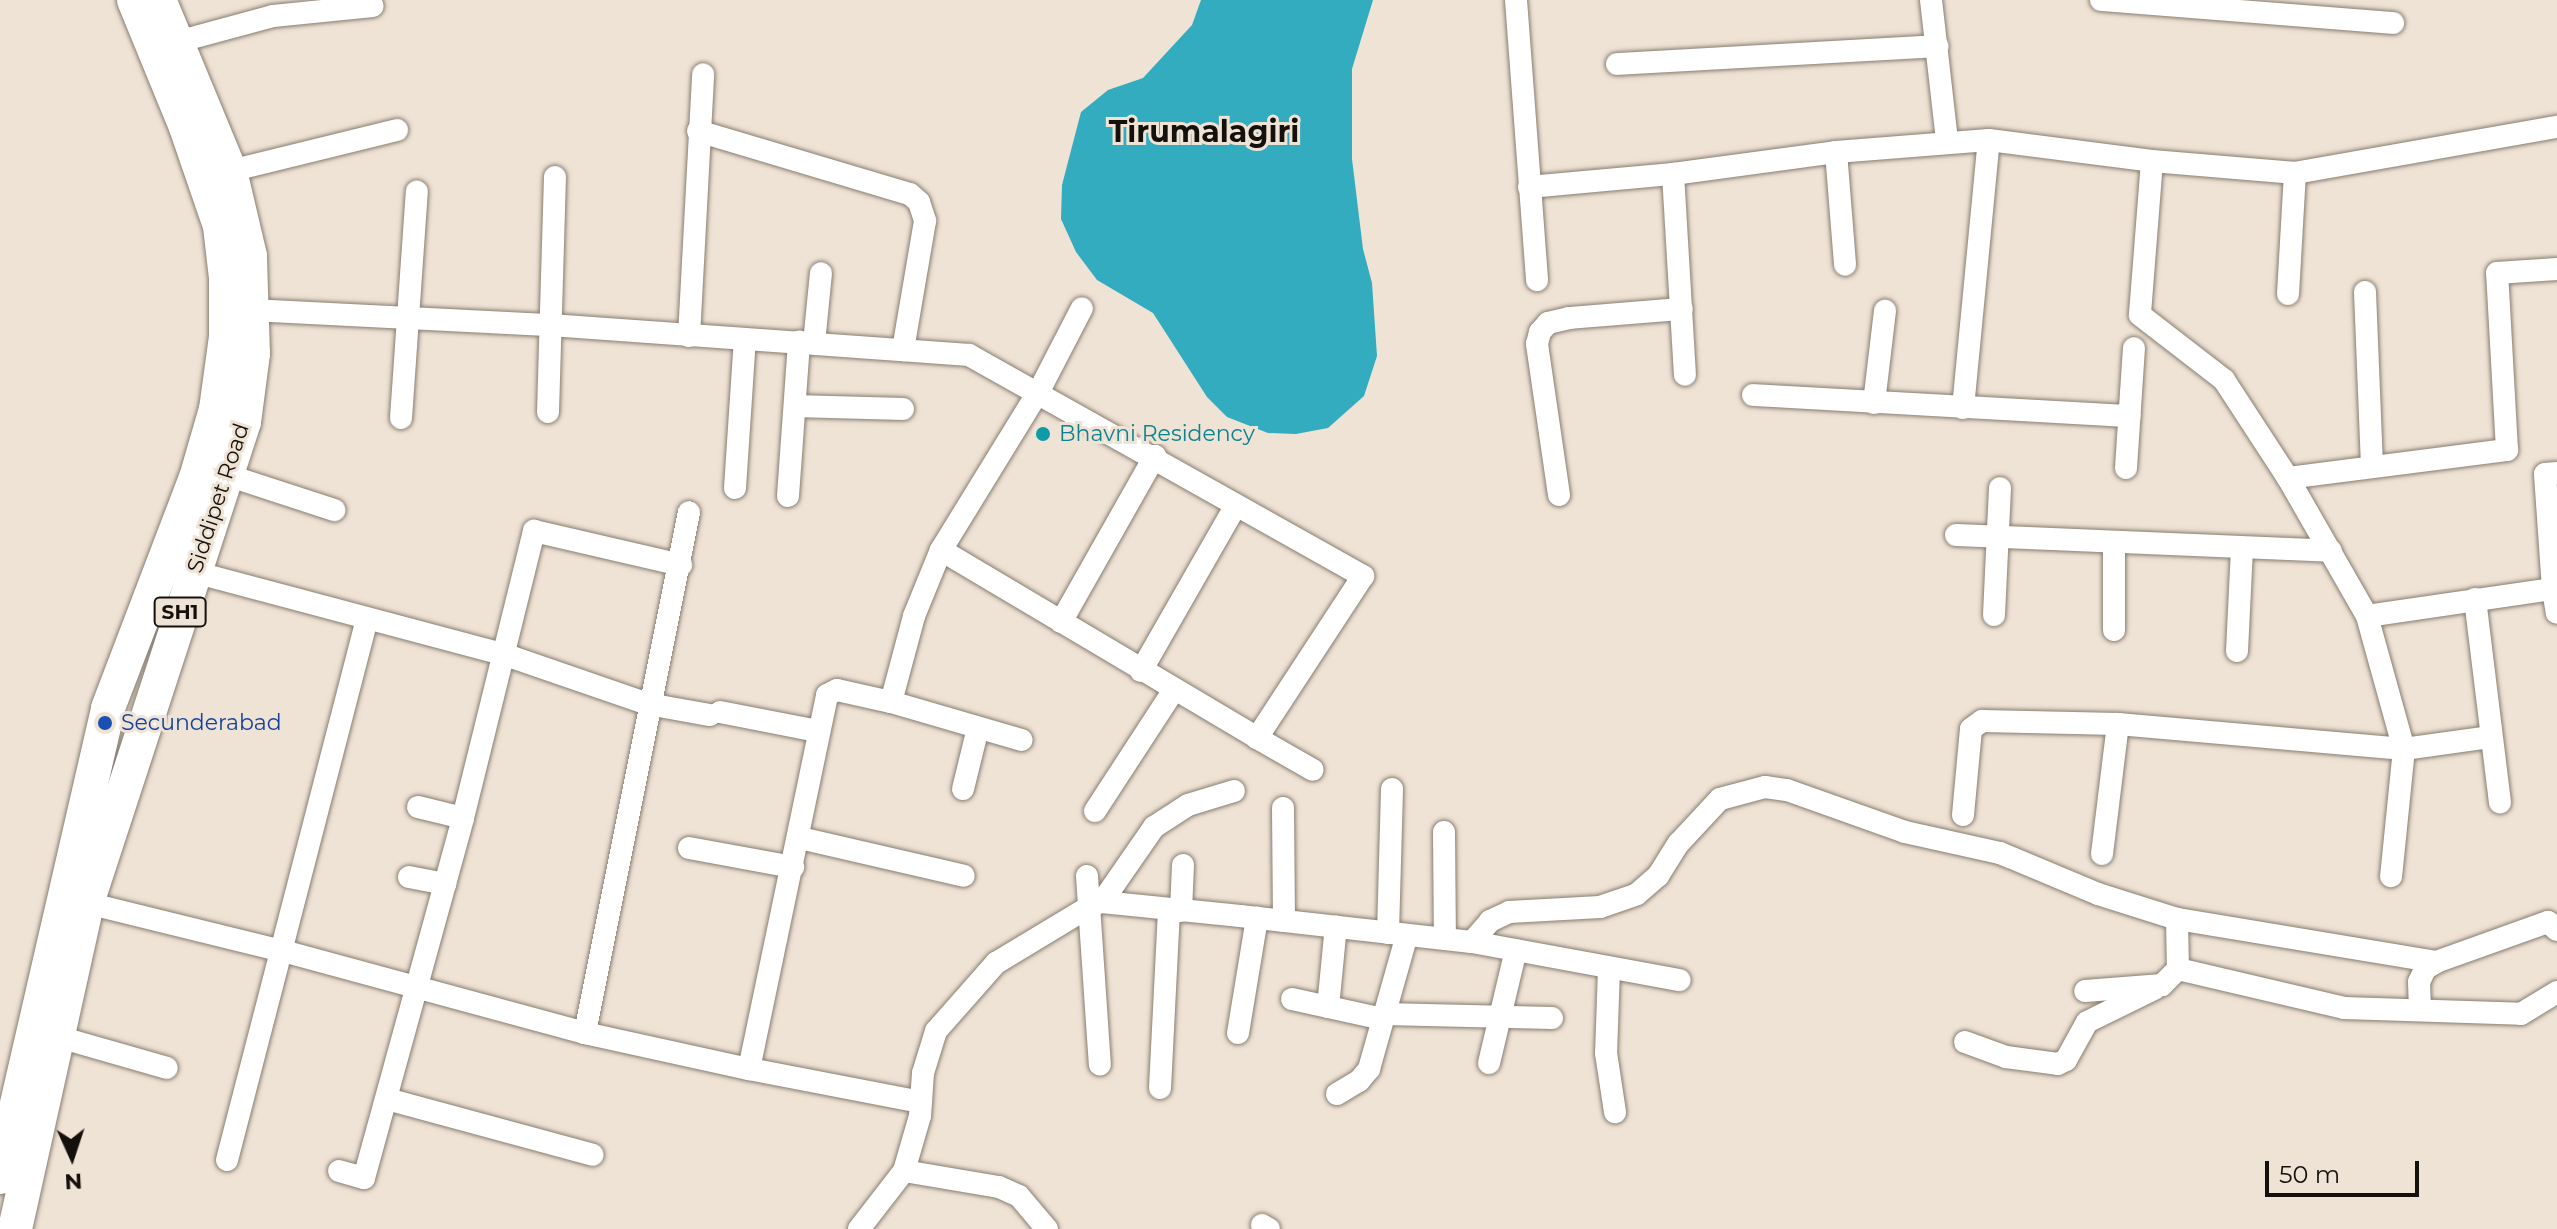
<!DOCTYPE html>
<html>
<head>
<meta charset="utf-8">
<style>
  body { margin:0 }
  #map { position:relative; width:2557px; height:1229px; overflow:hidden; background:#efe3d5; font-family:Montserrat,sans-serif }
  div>[style] { position:absolute }
  .water>* { inset:0; background:#32acbe }
  .roads { filter:drop-shadow(0 0 2px #877d70) drop-shadow(0 0 2px #877d70) }
  .street>* { height:22px; margin:-11px; padding:0 11px; transform-origin:11px; border-radius:11px; background:#fff }
  .primary>* { height:34px; margin:-17px; padding:0 17px; transform-origin:17px; border-radius:17px; background:#fff }
  .dots>* { width:22px; height:22px; translate:-50% -50%; box-sizing:border-box; border:4px solid #efe3d5; border-radius:50% }
  span { translate:-50% -50%; white-space:nowrap; text-align:center; line-height:1.15; -webkit-text-stroke:6px #efe3d5; paint-order:stroke }
  .shield-label span { padding:2px 6px; background:#efe3d5; border:2px solid; border-radius:6px; -webkit-text-stroke-width:0 }
  .shield-label { font-size:20px; color:#14100b; font-weight:700 }
  .culture-label { font-size:22px; color:#0d838f }
  .left { translate:0 -50%; text-align:left }
  .street-label { font-size:22px; color:#14100b }
  .transit-label { font-size:22px; color:#164399 }
  .district-label { font-size:30px; color:#14100b; font-weight:700 }
  .north { position:absolute; left:32px; top:1117px; width:80px; height:80px; -webkit-text-stroke:6px #efe3d5; paint-order:stroke; rotate:177deg; font-size:22px; font-weight:700; line-height:32px; text-align:center; color:#14100b }
  .north::after { content:''; display:block; margin:auto; width:28px; height:36px; background:#14100b; clip-path:polygon(50% 0,100% 100%,50% 72%,0 100%) }
  .scale { position:absolute; left:2265px; top:1161px; width:154px; height:36px; box-sizing:border-box; border:4px solid #14100b; border-top:0; padding-left:10px; font-size:24px; line-height:28px; white-space:nowrap; color:#14100b; -webkit-text-stroke:6px #efe3d5; paint-order:stroke }
</style>
</head>
<body>
<div id="map">
  <div class="water">
    <div style="clip-path:polygon(1201px 0,1373px 0,1352px 69px,1352px 159px,1363px 249px,1372px 283px,1377px 356px,1364px 396px,1328px 428px,1296px 434px,1268px 433px,1227px 417px,1207px 397px,1153px 313px,1097px 280px,1076px 252px,1061px 219px,1062px 185px,1081px 112px,1108px 90px,1143px 78px,1192px 25px)"></div>
  </div>
  <div class="roads">
    <div class="street">
      <div style="left:1516px;top:0;width:281px;rotate:85.7deg"></div>
      <div style="left:1931px;top:0;width:142px;rotate:83.5deg"></div>
      <div style="left:2101px;top:0;width:293px;rotate:4.5deg"></div>
      <div style="left:177px;top:42px;width:99px;rotate:-15.2deg"></div>
      <div style="left:273px;top:16px;width:100px;rotate:-5.7deg"></div>
      <div style="left:1617px;top:64px;width:321px;rotate:-3.2deg"></div>
      <div style="left:698px;top:131px;width:221px;rotate:16.6deg"></div>
      <div style="left:910px;top:194px;width:12px;rotate:42deg"></div>
      <div style="left:919px;top:202px;width:20px;rotate:72deg"></div>
      <div style="left:925px;top:221px;width:131px;rotate:99.7deg"></div>
      <div style="left:1836px;top:152px;width:113px;rotate:85.4deg"></div>
      <div style="left:2152px;top:161px;width:154px;rotate:94.5deg"></div>
      <div style="left:2140px;top:315px;width:106px;rotate:37.7deg"></div>
      <div style="left:2224px;top:380px;width:117px;rotate:56.9deg"></div>
      <div style="left:2288px;top:478px;width:159px;rotate:60.2deg"></div>
      <div style="left:2367px;top:616px;width:188px;rotate:-8.3deg"></div>
      <div style="left:2553px;top:589px;width:24px;rotate:81deg"></div>
      <div style="left:230px;top:171px;width:172px;rotate:-13.8deg"></div>
      <div style="left:1673px;top:174px;width:201px;rotate:86.6deg"></div>
      <div style="left:1529px;top:187px;width:145px;rotate:-5.2deg"></div>
      <div style="left:1673px;top:174px;width:164px;rotate:-7.7deg"></div>
      <div style="left:1836px;top:152px;width:153px;rotate:-4.5deg"></div>
      <div style="left:1989px;top:140px;width:164px;rotate:7.3deg"></div>
      <div style="left:2152px;top:161px;width:144px;rotate:4.8deg"></div>
      <div style="left:2295px;top:173px;width:266px;rotate:-10deg"></div>
      <div style="left:2365px;top:292px;width:175px;rotate:87.7deg"></div>
      <div style="left:2288px;top:294px;width:121px;rotate:-86.7deg"></div>
      <div style="left:252px;top:310px;width:299px;rotate:2.9deg"></div>
      <div style="left:551px;top:325px;width:419px;rotate:4.1deg"></div>
      <div style="left:969px;top:355px;width:452px;rotate:29.3deg"></div>
      <div style="left:1363px;top:576px;width:194px;rotate:123.2deg"></div>
      <div style="left:1257px;top:738px;width:64px;rotate:29.7deg"></div>
      <div style="left:689px;top:336px;width:262px;rotate:-86.9deg"></div>
      <div style="left:814px;top:343px;width:70px;rotate:-84.3deg"></div>
      <div style="left:1753px;top:395px;width:377px;rotate:3.2deg"></div>
      <div style="left:1874px;top:403px;width:93px;rotate:-83.2deg"></div>
      <div style="left:795px;top:406px;width:108px;rotate:1.6deg"></div>
      <div style="left:1963px;top:408px;width:269px;rotate:-84.5deg"></div>
      <div style="left:548px;top:412px;width:235px;rotate:-88.3deg"></div>
      <div style="left:401px;top:418px;width:227px;rotate:-86deg"></div>
      <div style="left:2126px;top:468px;width:120px;rotate:-86.2deg"></div>
      <div style="left:227px;top:475px;width:113px;rotate:18.1deg"></div>
      <div style="left:2288px;top:478px;width:221px;rotate:-7.3deg"></div>
      <div style="left:2507px;top:450px;width:177px;rotate:-93.2deg"></div>
      <div style="left:2497px;top:273px;width:60px;rotate:-3.8deg"></div>
      <div style="left:735px;top:488px;width:149px;rotate:-86.2deg"></div>
      <div style="left:1559px;top:495px;width:153px;rotate:-98.3deg"></div>
      <div style="left:1537px;top:344px;width:12px;rotate:-76deg"></div>
      <div style="left:1540px;top:332px;width:12px;rotate:-48deg"></div>
      <div style="left:1548px;top:323px;width:22px;rotate:-13deg"></div>
      <div style="left:1569px;top:318px;width:113px;rotate:-4.6deg"></div>
      <div style="left:788px;top:496px;width:155px;rotate:-85.9deg"></div>
      <div style="left:1956px;top:535px;width:375px;rotate:2.4deg"></div>
      <div style="left:941px;top:550px;width:368px;rotate:30.7deg"></div>
      <div style="left:194px;top:572px;width:320px;rotate:14.9deg"></div>
      <div style="left:503px;top:654px;width:153px;rotate:19deg"></div>
      <div style="left:648px;top:704px;width:63px;rotate:10.1deg"></div>
      <div style="left:2553px;top:589px;width:115px;rotate:-94deg"></div>
      <div style="left:2545px;top:474px;width:12px;rotate:-5deg"></div>
      <div style="left:2475px;top:599px;width:205px;rotate:83deg"></div>
      <div style="left:1994px;top:615px;width:127px;rotate:-87.3deg"></div>
      <div style="left:2367px;top:616px;width:138px;rotate:74.5deg"></div>
      <div style="left:2404px;top:749px;width:128px;rotate:95.8deg"></div>
      <div style="left:1061px;top:622px;width:191px;rotate:-60.5deg"></div>
      <div style="left:2114px;top:630px;width:88px;rotate:-90deg"></div>
      <div style="left:2237px;top:651px;width:102px;rotate:-87.2deg"></div>
      <div style="left:1141px;top:671px;width:191px;rotate:-60.2deg"></div>
      <div style="left:891px;top:702px;width:136px;rotate:16.2deg"></div>
      <div style="left:720px;top:712px;width:100px;rotate:11deg"></div>
      <div style="left:963px;top:789px;width:63px;rotate:-76.2deg"></div>
      <div style="left:418px;top:807px;width:46px;rotate:13.7deg"></div>
      <div style="left:1283px;top:808px;width:113px;rotate:89.5deg"></div>
      <div style="left:1095px;top:811px;width:145px;rotate:-56.9deg"></div>
      <div style="left:1963px;top:815px;width:86px;rotate:-84.7deg"></div>
      <div style="left:1971px;top:729px;width:14px;rotate:-36deg"></div>
      <div style="left:1982px;top:721px;width:136px;rotate:1.3deg"></div>
      <div style="left:2118px;top:724px;width:287px;rotate:5deg"></div>
      <div style="left:2404px;top:749px;width:86px;rotate:-8deg"></div>
      <div style="left:1444px;top:832px;width:107px;rotate:89.5deg"></div>
      <div style="left:800px;top:838px;width:168px;rotate:13deg"></div>
      <div style="left:689px;top:848px;width:106px;rotate:10.4deg"></div>
      <div style="left:2102px;top:854px;width:131px;rotate:-83deg"></div>
      <div style="left:1087px;top:876px;width:189px;rotate:86.1deg"></div>
      <div style="left:409px;top:877px;width:37px;rotate:11deg"></div>
      <div style="left:1102px;top:902px;width:91px;rotate:-55.3deg"></div>
      <div style="left:1154px;top:827px;width:40px;rotate:-32.9deg"></div>
      <div style="left:1188px;top:805px;width:48px;rotate:-16.9deg"></div>
      <div style="left:87px;top:903px;width:202px;rotate:13.8deg"></div>
      <div style="left:283px;top:951px;width:313px;rotate:15.2deg"></div>
      <div style="left:585px;top:1033px;width:168px;rotate:12.4deg"></div>
      <div style="left:749px;top:1069px;width:382px;rotate:-78.2deg"></div>
      <div style="left:827px;top:695px;width:11px;rotate:-27deg"></div>
      <div style="left:837px;top:690px;width:55px;rotate:12.5deg"></div>
      <div style="left:891px;top:702px;width:89px;rotate:-75deg"></div>
      <div style="left:914px;top:616px;width:71px;rotate:-67.8deg"></div>
      <div style="left:941px;top:550px;width:187px;rotate:-58.4deg"></div>
      <div style="left:1039px;top:391px;width:93px;rotate:-62.6deg"></div>
      <div style="left:1181px;top:911px;width:46px;rotate:-87.5deg"></div>
      <div style="left:2177px;top:919px;width:263px;rotate:9.4deg"></div>
      <div style="left:1388px;top:933px;width:144px;rotate:-88.4deg"></div>
      <div style="left:1472px;top:942px;width:28px;rotate:-49deg"></div>
      <div style="left:1490px;top:921px;width:21px;rotate:-25deg"></div>
      <div style="left:1509px;top:912px;width:91px;rotate:-3.1deg"></div>
      <div style="left:1600px;top:907px;width:39px;rotate:-19deg"></div>
      <div style="left:1637px;top:894px;width:28px;rotate:-41deg"></div>
      <div style="left:1658px;top:876px;width:39px;rotate:-58deg"></div>
      <div style="left:1679px;top:843px;width:60px;rotate:-47deg"></div>
      <div style="left:1720px;top:799px;width:47px;rotate:-14.9deg"></div>
      <div style="left:1765px;top:787px;width:22px;rotate:8deg"></div>
      <div style="left:1787px;top:790px;width:125px;rotate:19.6deg"></div>
      <div style="left:1905px;top:832px;width:97px;rotate:12.5deg"></div>
      <div style="left:2000px;top:853px;width:106px;rotate:22.7deg"></div>
      <div style="left:2098px;top:894px;width:83px;rotate:17.6deg"></div>
      <div style="left:2177px;top:919px;width:50px;rotate:88.9deg"></div>
      <div style="left:2178px;top:969px;width:23px;rotate:135deg"></div>
      <div style="left:2162px;top:985px;width:77px;rotate:175.5deg"></div>
      <div style="left:1609px;top:969px;width:84px;rotate:92deg"></div>
      <div style="left:1606px;top:1053px;width:60px;rotate:81.3deg"></div>
      <div style="left:2178px;top:969px;width:171px;rotate:13.2deg"></div>
      <div style="left:2344px;top:1008px;width:177px;rotate:1.9deg"></div>
      <div style="left:2521px;top:1014px;width:42px;rotate:-31.4deg"></div>
      <div style="left:1292px;top:999px;width:93px;rotate:12.4deg"></div>
      <div style="left:1328px;top:1007px;width:81px;rotate:-84.4deg"></div>
      <div style="left:2420px;top:1010px;width:28px;rotate:-92deg"></div>
      <div style="left:2419px;top:982px;width:14px;rotate:-65deg"></div>
      <div style="left:2425px;top:969px;width:13px;rotate:-32deg"></div>
      <div style="left:2436px;top:962px;width:119px;rotate:-19.7deg"></div>
      <div style="left:2548px;top:922px;width:12px;rotate:42deg"></div>
      <div style="left:1385px;top:1014px;width:167px;rotate:1.4deg"></div>
      <div style="left:585px;top:1033px;width:531px;rotate:-78.71deg"></div>
      <div style="left:1238px;top:1033px;width:117px;rotate:-80.6deg"></div>
      <div style="left:59px;top:1037px;width:112px;rotate:16deg"></div>
      <div style="left:1965px;top:1042px;width:44px;rotate:20.1deg"></div>
      <div style="left:2006px;top:1057px;width:52px;rotate:7.7deg"></div>
      <div style="left:2058px;top:1064px;width:9px;rotate:-27deg"></div>
      <div style="left:2066px;top:1060px;width:43px;rotate:-61.1deg"></div>
      <div style="left:2087px;top:1022px;width:75px;rotate:-26.2deg"></div>
      <div style="left:1489px;top:1063px;width:116px;rotate:-76.6deg"></div>
      <div style="left:749px;top:1069px;width:175px;rotate:10.9deg"></div>
      <div style="left:1160px;top:1088px;width:179px;rotate:-87.1deg"></div>
      <div style="left:1337px;top:1094px;width:26px;rotate:-31deg"></div>
      <div style="left:1359px;top:1081px;width:16px;rotate:-50deg"></div>
      <div style="left:1369px;top:1069px;width:139px;rotate:-74.2deg"></div>
      <div style="left:387px;top:1099px;width:213px;rotate:15.2deg"></div>
      <div style="left:227px;top:1160px;width:559px;rotate:-75.49deg"></div>
      <div style="left:339px;top:1171px;width:26px;rotate:16deg"></div>
      <div style="left:364px;top:1178px;width:373px;rotate:-74.6deg"></div>
      <div style="left:463px;top:818px;width:296px;rotate:-76.1deg"></div>
      <div style="left:534px;top:531px;width:151px;rotate:13deg"></div>
      <div style="left:904px;top:1171px;width:96px;rotate:9.6deg"></div>
      <div style="left:999px;top:1187px;width:22px;rotate:24deg"></div>
      <div style="left:1019px;top:1196px;width:43px;rotate:49.7deg"></div>
      <div style="left:1262px;top:1225px;width:8px;rotate:30deg"></div>
      <div style="left:859px;top:1229px;width:73px;rotate:-52.2deg"></div>
      <div style="left:904px;top:1171px;width:57px;rotate:-73.8deg"></div>
      <div style="left:920px;top:1116px;width:43px;rotate:-86deg"></div>
      <div style="left:923px;top:1073px;width:44px;rotate:-72.8deg"></div>
      <div style="left:936px;top:1031px;width:91px;rotate:-48.6deg"></div>
      <div style="left:996px;top:963px;width:112px;rotate:-31.1deg"></div>
      <div style="left:1092px;top:905px;width:10px;rotate:-17deg"></div>
      <div style="left:1102px;top:902px;width:139px;rotate:5.8deg"></div>
      <div style="left:1240px;top:916px;width:233px;rotate:6.4deg"></div>
      <div style="left:1472px;top:942px;width:211px;rotate:10.4deg"></div>
    </div>
    <div class="primary">
      <div style="left:0;top:1177px;width:481px;rotate:-77deg"></div>
      <div style="left:108px;top:708px;width:246px;rotate:-69.1deg"></div>
      <div style="left:196px;top:478px;width:72px;rotate:-73.8deg"></div>
      <div style="left:216px;top:409px;width:73px;rotate:-82.1deg"></div>
      <div style="left:226px;top:337px;width:59px;rotate:-90deg"></div>
      <div style="left:226px;top:278px;width:52px;rotate:-96.6deg"></div>
      <div style="left:220px;top:226px;width:105px;rotate:-109deg"></div>
      <div style="left:186px;top:127px;width:137px;rotate:-112.3deg"></div>
      <div style="left:15px;top:1229px;width:334px;rotate:-77.5deg"></div>
      <div style="left:87px;top:903px;width:506px;rotate:-71.92deg"></div>
      <div style="left:244px;top:422px;width:69px;rotate:-82.5deg"></div>
      <div style="left:253px;top:354px;width:98px;rotate:-91.8deg"></div>
      <div style="left:250px;top:256px;width:87px;rotate:-103.2deg"></div>
      <div style="left:230px;top:171px;width:185px;rotate:-112.5deg"></div>
    </div>
  </div>
  <div class="dots">
    <div style="left:1043px;top:434px;background:#0f9aa8"></div>
    <div style="left:105px;top:723px;background:#1a4fb4"></div>
  </div>
  <div class="shield-label">
    <span style="left:180px;top:612px">SH1</span>
  </div>
  <div class="culture-label">
    <span class="left" style="left:1059px;top:434px">Bhavni Residency</span>
  </div>
  <div class="street-label">
    <span style="left:218px;top:498px;rotate:-72deg">Siddipet Road</span>
  </div>
  <div class="transit-label">
    <span class="left" style="left:121px;top:723px">Secunderabad</span>
  </div>
  <div class="district-label">
    <span style="left:1204px;top:132px">Tirumalagiri</span>
  </div>
  <div class="north">N</div>
  <div class="scale">50 m</div>
</div>
</body>
</html>
